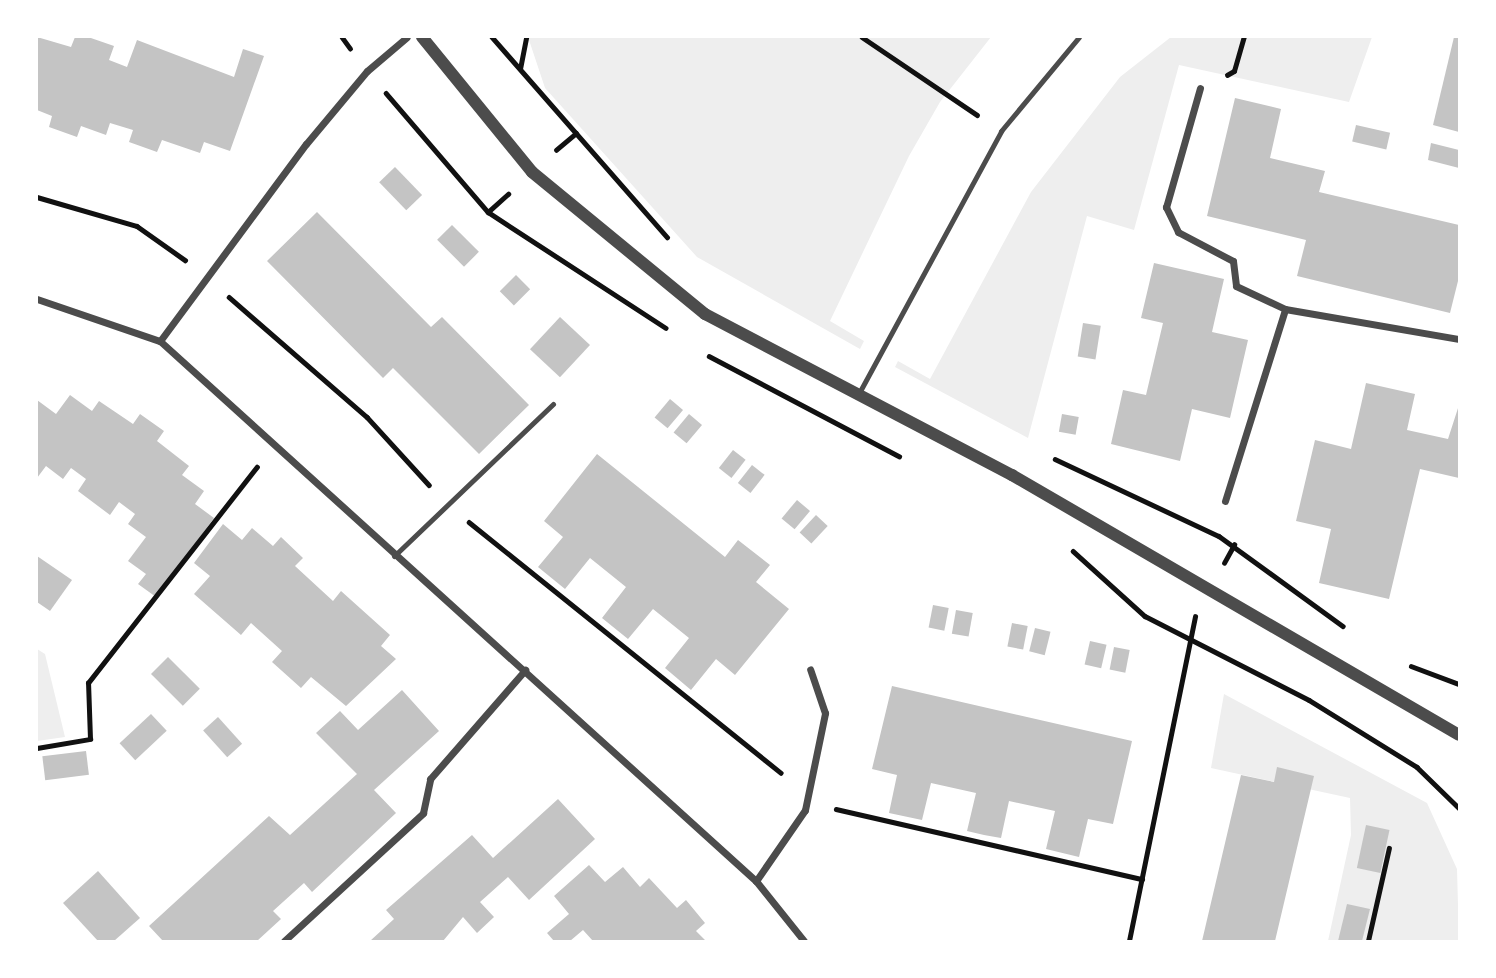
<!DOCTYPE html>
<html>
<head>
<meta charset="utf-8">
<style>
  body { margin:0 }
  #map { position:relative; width:1496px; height:978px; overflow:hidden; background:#fff; font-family:"Roboto Condensed",sans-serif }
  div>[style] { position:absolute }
  .green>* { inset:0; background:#eee }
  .building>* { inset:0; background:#c4c4c4; transform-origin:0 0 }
  .path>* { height:4.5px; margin:-2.25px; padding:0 2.25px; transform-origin:2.25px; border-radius:2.25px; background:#111 }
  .service>* { height:5px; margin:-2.5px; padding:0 2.5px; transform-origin:2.5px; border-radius:2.5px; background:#4c4c4c }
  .minor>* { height:7px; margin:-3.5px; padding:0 3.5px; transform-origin:3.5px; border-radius:3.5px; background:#4c4c4c }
  .tertiary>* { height:12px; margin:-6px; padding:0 6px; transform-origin:6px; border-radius:6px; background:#4c4c4c }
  span { translate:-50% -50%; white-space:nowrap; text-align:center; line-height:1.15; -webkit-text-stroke:5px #fff; paint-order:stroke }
  .frame { position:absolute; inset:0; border:38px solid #fff; pointer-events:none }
</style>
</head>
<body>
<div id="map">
  <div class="green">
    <div style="clip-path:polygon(528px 37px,991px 37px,940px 102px,909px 156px,830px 321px,864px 341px,860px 349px,697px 257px,545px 88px)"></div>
    <div style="clip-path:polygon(1171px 37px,1372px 37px,1349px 102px,1179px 65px,1134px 230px,1087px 216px,1028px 438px,895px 367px,898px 361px,930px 379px,1031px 192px,1120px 77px)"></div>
    <div style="clip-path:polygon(37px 649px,45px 654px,65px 737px,37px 741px)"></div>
    <div style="clip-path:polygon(1224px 694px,1427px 803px,1457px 869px,1459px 941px,1328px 941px,1351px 835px,1350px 798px,1211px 768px)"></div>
  </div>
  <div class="building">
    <div style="clip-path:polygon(37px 37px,71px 47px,75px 37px,88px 37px,114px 46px,109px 60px,127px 67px,137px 40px,234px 77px,243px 49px,264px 56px,230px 151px,204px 142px,200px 153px,162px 140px,157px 152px,129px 142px,133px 130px,110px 123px,106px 135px,81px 126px,77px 137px,49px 127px,52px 116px,37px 110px)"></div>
    <div style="clip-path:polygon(1454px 37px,1459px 37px,1459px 132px,1433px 125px)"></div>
    <div style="clip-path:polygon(1235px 98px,1281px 109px,1270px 158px,1325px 171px,1319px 192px,1459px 225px,1459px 277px,1450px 313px,1297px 276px,1306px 240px,1207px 216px)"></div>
    <div style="left:1356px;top:125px;width:35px;height:17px;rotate:13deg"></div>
    <div style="clip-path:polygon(1431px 143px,1459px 150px,1459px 168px,1428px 160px)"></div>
    <div style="left:395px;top:167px;width:39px;height:22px;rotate:46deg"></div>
    <div style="clip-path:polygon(317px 212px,431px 327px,442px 317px,529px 405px,479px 454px,393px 368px,383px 378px,267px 261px)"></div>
    <div style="left:452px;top:225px;width:38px;height:21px;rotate:45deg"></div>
    <div style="clip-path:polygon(1154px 263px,1224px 279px,1212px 332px,1248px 340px,1230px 418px,1192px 409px,1180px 461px,1111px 444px,1123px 390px,1146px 395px,1163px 323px,1141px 318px)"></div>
    <div style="left:516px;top:275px;width:20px;height:23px;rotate:45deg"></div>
    <div style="left:560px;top:317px;width:41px;height:44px;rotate:43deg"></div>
    <div style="left:1083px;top:323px;width:18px;height:34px;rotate:9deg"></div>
    <div style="clip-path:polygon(1366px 383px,1415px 394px,1407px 430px,1448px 439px,1459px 405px,1459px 478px,1420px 469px,1389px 599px,1319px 583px,1331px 529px,1296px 521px,1315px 440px,1351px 449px)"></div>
    <div style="clip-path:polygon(70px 395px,92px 411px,99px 401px,133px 424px,140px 414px,164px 431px,157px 441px,189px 466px,182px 475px,204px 491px,195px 504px,214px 518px,156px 597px,138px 584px,146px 574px,128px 561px,146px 537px,128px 524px,135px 514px,119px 502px,110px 515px,78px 491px,86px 479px,71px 468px,63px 479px,46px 466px,37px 478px,37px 400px,56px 414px)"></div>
    <div style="left:670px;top:399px;width:17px;height:24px;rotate:40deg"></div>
    <div style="left:689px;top:414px;width:17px;height:24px;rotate:40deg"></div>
    <div style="left:1062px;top:414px;width:17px;height:18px;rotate:10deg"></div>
    <div style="left:733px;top:450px;width:16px;height:23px;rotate:38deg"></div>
    <div style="clip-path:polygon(597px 454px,725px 557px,738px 540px,770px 565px,756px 582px,789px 609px,735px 675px,716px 659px,691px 690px,665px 668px,689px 638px,653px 609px,628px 639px,602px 618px,626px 587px,590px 558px,565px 589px,538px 567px,563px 537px,544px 521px)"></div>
    <div style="left:752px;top:465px;width:16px;height:23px;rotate:38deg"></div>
    <div style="left:797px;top:500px;width:17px;height:24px;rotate:40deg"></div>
    <div style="left:816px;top:515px;width:16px;height:24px;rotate:43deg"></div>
    <div style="clip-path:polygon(223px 524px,242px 540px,252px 528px,273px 546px,281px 537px,303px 558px,295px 566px,333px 601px,341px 591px,390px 635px,381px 646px,396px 659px,346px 706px,311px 677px,301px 688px,272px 662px,282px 651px,251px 623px,241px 635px,194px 594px,210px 576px,194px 563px)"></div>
    <div style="clip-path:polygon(37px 556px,72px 580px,50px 611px,37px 602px)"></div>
    <div style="left:933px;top:605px;width:16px;height:23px;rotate:11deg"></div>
    <div style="left:956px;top:610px;width:17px;height:24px;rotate:10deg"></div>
    <div style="left:1012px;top:623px;width:16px;height:24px;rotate:11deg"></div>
    <div style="left:1035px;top:628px;width:16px;height:24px;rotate:14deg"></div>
    <div style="left:1090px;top:641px;width:17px;height:24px;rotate:13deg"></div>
    <div style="left:1114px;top:647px;width:16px;height:23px;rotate:11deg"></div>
    <div style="left:168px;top:657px;width:45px;height:24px;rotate:45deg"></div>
    <div style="clip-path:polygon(892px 686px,1132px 741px,1113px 824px,1088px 819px,1079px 857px,1046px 849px,1055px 811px,1009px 801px,1001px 838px,984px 835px,967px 831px,976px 793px,931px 783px,922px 820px,889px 813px,897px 775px,872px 769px)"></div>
    <div style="clip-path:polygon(402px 690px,439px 731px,374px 790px,396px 813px,312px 892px,304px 883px,273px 911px,281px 919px,257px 941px,163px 941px,149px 926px,269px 816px,290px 835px,357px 774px,316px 733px,340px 711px,358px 730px)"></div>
    <div style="left:151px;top:714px;width:23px;height:43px;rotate:47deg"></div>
    <div style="left:218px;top:717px;width:36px;height:20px;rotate:48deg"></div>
    <div style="left:86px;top:751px;width:24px;height:44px;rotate:83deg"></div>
    <div style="clip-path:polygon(1277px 767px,1314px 776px,1275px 941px,1202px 941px,1241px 775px,1274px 782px)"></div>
    <div style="clip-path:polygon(558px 799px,595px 839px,529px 900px,508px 877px,480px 902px,494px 917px,477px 933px,463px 917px,443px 941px,370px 941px,394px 919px,386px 910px,472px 835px,493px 858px)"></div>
    <div style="left:1366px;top:825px;width:24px;height:44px;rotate:12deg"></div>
    <div style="clip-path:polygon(589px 865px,605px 882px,623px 867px,640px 887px,649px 878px,677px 908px,686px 900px,705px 923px,696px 931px,706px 941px,593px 941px,583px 930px,570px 941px,554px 941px,547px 933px,569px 914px,554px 896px)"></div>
    <div style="clip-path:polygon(98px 871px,140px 918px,114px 941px,98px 941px,63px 903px)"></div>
    <div style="clip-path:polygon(1347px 904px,1370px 909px,1362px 941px,1338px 941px)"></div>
  </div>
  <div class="path">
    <div style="left:342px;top:37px;width:14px;rotate:54deg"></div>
    <div style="left:492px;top:37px;width:266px;rotate:48.8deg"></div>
    <div style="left:862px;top:37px;width:139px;rotate:34.1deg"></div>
    <div style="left:520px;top:69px;width:33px;rotate:-79deg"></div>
    <div style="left:1227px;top:75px;width:8px;rotate:-30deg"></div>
    <div style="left:1234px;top:71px;width:35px;rotate:-74deg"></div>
    <div style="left:386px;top:93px;width:157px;rotate:49.4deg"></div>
    <div style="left:488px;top:212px;width:212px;rotate:33.1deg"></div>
    <div style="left:556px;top:150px;width:26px;rotate:-40deg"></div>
    <div style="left:37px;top:197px;width:104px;rotate:16.2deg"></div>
    <div style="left:137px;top:226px;width:59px;rotate:35.3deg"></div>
    <div style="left:488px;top:212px;width:27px;rotate:-42deg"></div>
    <div style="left:229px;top:297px;width:183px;rotate:41deg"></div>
    <div style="left:367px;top:417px;width:92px;rotate:47.6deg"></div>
    <div style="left:709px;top:356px;width:215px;rotate:27.8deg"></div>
    <div style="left:1055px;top:459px;width:181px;rotate:25.2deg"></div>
    <div style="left:1219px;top:536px;width:153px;rotate:36deg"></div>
    <div style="left:469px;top:522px;width:400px;rotate:38.8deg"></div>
    <div style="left:1073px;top:551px;width:97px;rotate:42.1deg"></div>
    <div style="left:1145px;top:616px;width:184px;rotate:27.1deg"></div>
    <div style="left:1309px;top:700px;width:127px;rotate:31.8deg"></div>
    <div style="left:1417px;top:767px;width:59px;rotate:44.3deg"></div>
    <div style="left:1224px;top:563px;width:21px;rotate:-61deg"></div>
    <div style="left:1411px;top:666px;width:51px;rotate:20.6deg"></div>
    <div style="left:37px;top:748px;width:54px;rotate:-9.6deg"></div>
    <div style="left:90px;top:739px;width:56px;rotate:-92deg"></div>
    <div style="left:88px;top:683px;width:274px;rotate:-52deg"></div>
    <div style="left:836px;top:809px;width:314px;rotate:12.9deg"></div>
    <div style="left:1129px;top:941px;width:331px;rotate:-78.5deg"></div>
    <div style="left:1368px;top:941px;width:95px;rotate:-77.3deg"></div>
  </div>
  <div class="service">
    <div style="left:859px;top:393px;width:298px;rotate:-61.5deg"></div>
    <div style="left:1001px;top:131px;width:122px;rotate:-50.3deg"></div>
    <div style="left:394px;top:556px;width:220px;rotate:-43.7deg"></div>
  </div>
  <div class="minor">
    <div style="left:1200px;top:88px;width:124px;rotate:105.9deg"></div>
    <div style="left:1166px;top:207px;width:28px;rotate:64deg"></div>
    <div style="left:1178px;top:232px;width:62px;rotate:27.8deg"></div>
    <div style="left:1233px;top:261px;width:25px;rotate:83deg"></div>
    <div style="left:1236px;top:286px;width:54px;rotate:25.1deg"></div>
    <div style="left:1285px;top:309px;width:177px;rotate:9.8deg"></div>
    <div style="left:37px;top:299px;width:130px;rotate:18.9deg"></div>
    <div style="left:160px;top:341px;width:804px;rotate:42.18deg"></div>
    <div style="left:756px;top:881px;width:77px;rotate:51.3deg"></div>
    <div style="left:160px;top:341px;width:245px;rotate:-53.5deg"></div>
    <div style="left:306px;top:144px;width:95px;rotate:-50.1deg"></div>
    <div style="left:367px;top:71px;width:52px;rotate:-40.4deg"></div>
    <div style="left:1225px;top:501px;width:201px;rotate:-72.6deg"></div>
    <div style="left:756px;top:881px;width:86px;rotate:-55.4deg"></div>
    <div style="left:805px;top:810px;width:99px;rotate:-78.3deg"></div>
    <div style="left:825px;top:713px;width:46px;rotate:-108.8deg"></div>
    <div style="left:284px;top:941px;width:189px;rotate:-42.6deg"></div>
    <div style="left:423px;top:813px;width:35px;rotate:-78deg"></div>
    <div style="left:430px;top:779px;width:145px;rotate:-48.9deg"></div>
  </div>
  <div class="tertiary">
    <div style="left:422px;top:37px;width:174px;rotate:50.8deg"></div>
    <div style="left:532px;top:172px;width:224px;rotate:39.4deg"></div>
    <div style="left:705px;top:314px;width:347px;rotate:27.7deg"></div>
    <div style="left:1012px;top:475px;width:517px;rotate:30.18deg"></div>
  </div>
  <div class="frame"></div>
</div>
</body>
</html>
